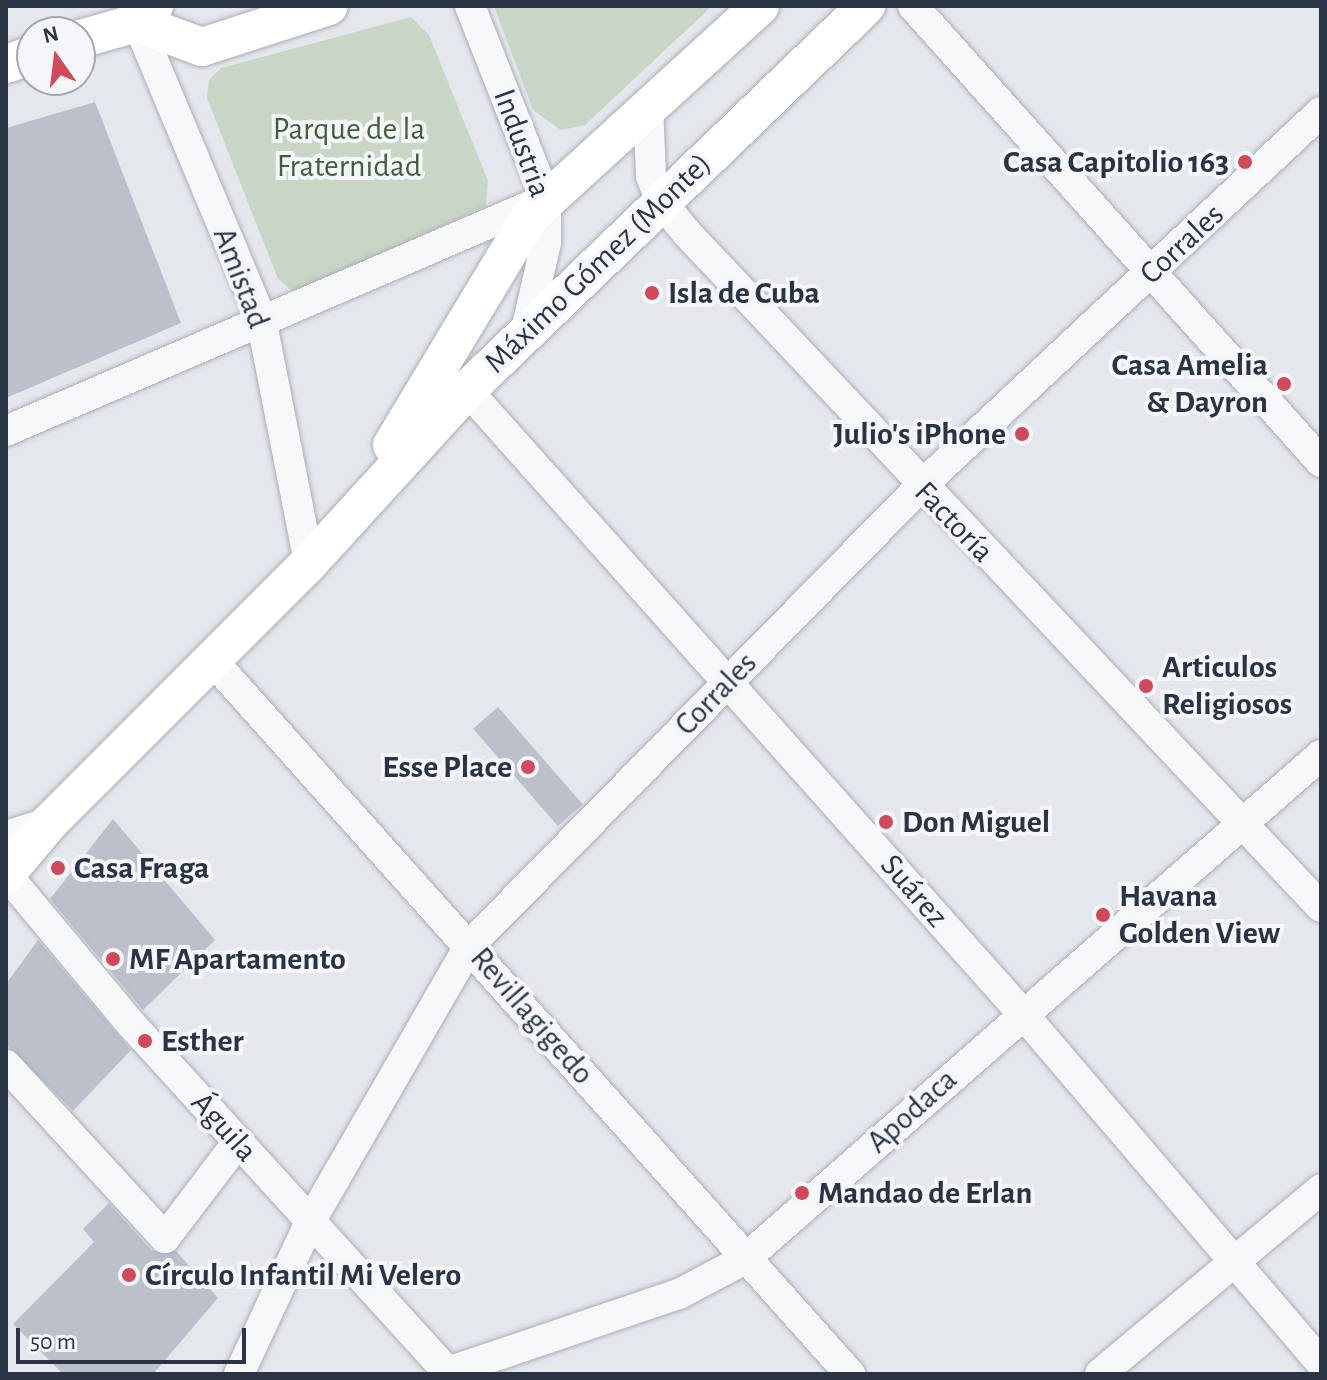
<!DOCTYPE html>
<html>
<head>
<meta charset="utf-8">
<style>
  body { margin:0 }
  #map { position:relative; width:1327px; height:1380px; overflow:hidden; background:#e4e7ec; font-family:"Alegreya Sans",sans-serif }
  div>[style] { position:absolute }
  .green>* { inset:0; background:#c9d6c5 }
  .building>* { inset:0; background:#bbc0ca; transform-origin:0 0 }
  .roads { filter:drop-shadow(0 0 2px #a9aeb7) drop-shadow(0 0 2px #a9aeb7) }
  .minor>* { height:30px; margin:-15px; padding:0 15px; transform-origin:15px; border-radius:15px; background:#f7f8fa }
  .major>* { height:38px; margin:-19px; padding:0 19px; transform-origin:19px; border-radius:19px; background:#fff }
  .dots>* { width:22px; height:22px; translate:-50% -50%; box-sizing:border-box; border:4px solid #f4f6f9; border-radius:50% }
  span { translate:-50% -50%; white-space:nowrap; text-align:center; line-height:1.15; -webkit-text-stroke:8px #f4f6f9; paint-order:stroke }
  .park-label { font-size:32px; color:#3f6138 }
  .street-label { font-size:32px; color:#2b3445 }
  .poi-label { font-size:32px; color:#2b3445; font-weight:700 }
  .right { translate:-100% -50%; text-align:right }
  .left { translate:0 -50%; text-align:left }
  .frame { position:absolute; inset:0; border:8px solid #2b3445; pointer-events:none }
  .north { position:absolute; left:16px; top:16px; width:80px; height:80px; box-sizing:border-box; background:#f4f6f9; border:2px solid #a4a8b1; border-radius:50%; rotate:346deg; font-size:22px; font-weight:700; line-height:32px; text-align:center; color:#2b3445 }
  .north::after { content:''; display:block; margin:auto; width:28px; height:36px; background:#d1495b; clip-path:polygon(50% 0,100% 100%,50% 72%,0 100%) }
  .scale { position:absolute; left:16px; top:1328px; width:230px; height:36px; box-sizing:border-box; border:4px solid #2b3445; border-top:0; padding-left:10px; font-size:24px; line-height:28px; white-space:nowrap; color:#2b3445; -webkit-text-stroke:6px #f4f6f9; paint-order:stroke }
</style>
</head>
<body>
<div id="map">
  <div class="green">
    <div style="clip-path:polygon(494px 6px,712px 6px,585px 125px,561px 130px,533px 110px)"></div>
    <div style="clip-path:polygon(411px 17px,429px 35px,488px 181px,486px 206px,299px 292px,291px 290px,278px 279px,207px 98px,209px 80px,221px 68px)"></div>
  </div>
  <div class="building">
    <div style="clip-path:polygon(95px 102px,181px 323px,6px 398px,6px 128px)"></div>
    <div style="left:498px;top:707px;width:129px;height:33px;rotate:49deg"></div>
    <div style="clip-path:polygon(113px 819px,215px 940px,143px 1010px,50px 899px)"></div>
    <div style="clip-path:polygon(38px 940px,131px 1050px,73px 1111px,6px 1044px,6px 984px)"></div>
    <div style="clip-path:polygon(109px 1203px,152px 1251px,176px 1251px,218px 1298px,153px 1374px,63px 1374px,13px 1324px,94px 1242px,83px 1229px)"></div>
  </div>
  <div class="roads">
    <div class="minor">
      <div style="left:470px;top:6px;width:207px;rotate:68.5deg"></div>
      <div style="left:546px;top:199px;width:44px;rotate:90deg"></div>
      <div style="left:546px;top:243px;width:89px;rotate:102.9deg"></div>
      <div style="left:913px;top:6px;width:612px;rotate:48.18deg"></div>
      <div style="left:133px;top:12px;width:332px;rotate:67.3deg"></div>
      <div style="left:261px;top:318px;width:250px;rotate:78.9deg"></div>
      <div style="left:648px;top:106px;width:70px;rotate:87.5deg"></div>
      <div style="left:651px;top:176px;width:28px;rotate:69deg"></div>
      <div style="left:661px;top:202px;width:38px;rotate:50deg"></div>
      <div style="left:685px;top:231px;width:928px;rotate:46.75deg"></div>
      <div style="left:467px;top:390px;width:834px;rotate:48.3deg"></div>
      <div style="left:1022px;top:1013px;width:460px;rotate:49.5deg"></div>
      <div style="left:6px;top:431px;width:588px;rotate:-23.25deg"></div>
      <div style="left:212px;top:660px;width:958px;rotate:48.22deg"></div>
      <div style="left:6px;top:836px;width:46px;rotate:-17.7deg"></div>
      <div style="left:6px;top:874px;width:197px;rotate:50.2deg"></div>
      <div style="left:132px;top:1025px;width:472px;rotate:47.7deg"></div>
      <div style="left:6px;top:1065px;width:235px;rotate:47.4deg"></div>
      <div style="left:165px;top:1238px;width:121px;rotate:-52.8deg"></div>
      <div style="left:448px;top:1372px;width:244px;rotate:-18.7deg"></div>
      <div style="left:679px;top:1294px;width:75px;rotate:-27.9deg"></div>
      <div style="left:745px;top:1259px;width:765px;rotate:-41.19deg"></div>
      <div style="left:239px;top:1374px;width:168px;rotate:-65deg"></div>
      <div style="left:310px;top:1222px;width:320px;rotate:-60deg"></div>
      <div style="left:470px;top:945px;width:642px;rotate:-45.5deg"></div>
      <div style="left:920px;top:487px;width:549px;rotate:-43.08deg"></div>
      <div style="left:1100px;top:1374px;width:288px;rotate:-39.9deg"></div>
    </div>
    <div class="major">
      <div style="left:137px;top:23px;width:69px;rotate:20.3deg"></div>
      <div style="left:202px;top:47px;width:133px;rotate:-17.9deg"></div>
      <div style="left:80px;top:39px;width:59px;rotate:-15.7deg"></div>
      <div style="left:137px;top:23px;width:24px;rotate:-45deg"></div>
      <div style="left:6px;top:64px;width:28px;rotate:-19deg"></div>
      <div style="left:392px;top:445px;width:269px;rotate:-58.9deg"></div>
      <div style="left:531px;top:215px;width:310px;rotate:-42.4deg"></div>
      <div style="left:6px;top:874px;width:68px;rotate:-49.8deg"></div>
      <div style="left:50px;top:822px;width:366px;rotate:-45deg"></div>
      <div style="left:309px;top:563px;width:234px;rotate:-47.6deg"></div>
      <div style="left:467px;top:390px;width:554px;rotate:-43.9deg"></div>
    </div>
  </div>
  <div class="dots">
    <div style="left:1245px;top:162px;background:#d1495b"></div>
    <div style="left:652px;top:293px;background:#d1495b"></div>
    <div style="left:1284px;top:384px;background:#d1495b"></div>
    <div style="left:1022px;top:434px;background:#d1495b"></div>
    <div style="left:1146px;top:686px;background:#d1495b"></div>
    <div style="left:528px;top:767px;background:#d1495b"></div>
    <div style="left:886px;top:822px;background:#d1495b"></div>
    <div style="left:58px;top:868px;background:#d1495b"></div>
    <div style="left:1103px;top:915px;background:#d1495b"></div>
    <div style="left:113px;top:959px;background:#d1495b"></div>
    <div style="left:145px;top:1041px;background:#d1495b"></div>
    <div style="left:802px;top:1193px;background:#d1495b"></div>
    <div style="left:129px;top:1275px;background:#d1495b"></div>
  </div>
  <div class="park-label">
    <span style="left:349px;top:148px">Parque de la<br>Fraternidad</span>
  </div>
  <div class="street-label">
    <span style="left:522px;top:143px;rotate:70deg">Industria</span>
    <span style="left:1182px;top:244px;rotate:-43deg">Corrales</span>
    <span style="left:598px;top:263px;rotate:-44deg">Máximo Gómez (Monte)</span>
    <span style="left:241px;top:278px;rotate:69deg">Amistad</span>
    <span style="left:954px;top:522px;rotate:46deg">Factoría</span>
    <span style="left:716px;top:694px;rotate:-46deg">Corrales</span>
    <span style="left:914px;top:891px;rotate:49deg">Suárez</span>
    <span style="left:532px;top:1016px;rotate:49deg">Revillagigedo</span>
    <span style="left:912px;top:1111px;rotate:-42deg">Apodaca</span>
    <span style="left:224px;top:1127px;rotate:48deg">Águila</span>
  </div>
  <div class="poi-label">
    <span class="right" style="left:1229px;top:162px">Casa Capitolio 163</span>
    <span class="left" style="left:668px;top:293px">Isla de Cuba</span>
    <span class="right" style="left:1268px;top:384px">Casa Amelia<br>&amp; Dayron</span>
    <span class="right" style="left:1006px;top:434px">Julio's iPhone</span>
    <span class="left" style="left:1162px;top:686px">Articulos<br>Religiosos</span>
    <span class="right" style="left:512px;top:767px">Esse Place</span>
    <span class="left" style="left:902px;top:822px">Don Miguel</span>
    <span class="left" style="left:74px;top:868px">Casa Fraga</span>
    <span class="left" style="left:1119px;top:915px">Havana<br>Golden View</span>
    <span class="left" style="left:129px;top:959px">MF Apartamento</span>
    <span class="left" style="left:161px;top:1041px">Esther</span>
    <span class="left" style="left:818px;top:1193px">Mandao de Erlan</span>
    <span class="left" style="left:145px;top:1275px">Círculo Infantil Mi Velero</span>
  </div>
  <div class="frame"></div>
  <div class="north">N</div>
  <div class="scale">50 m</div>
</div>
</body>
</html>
